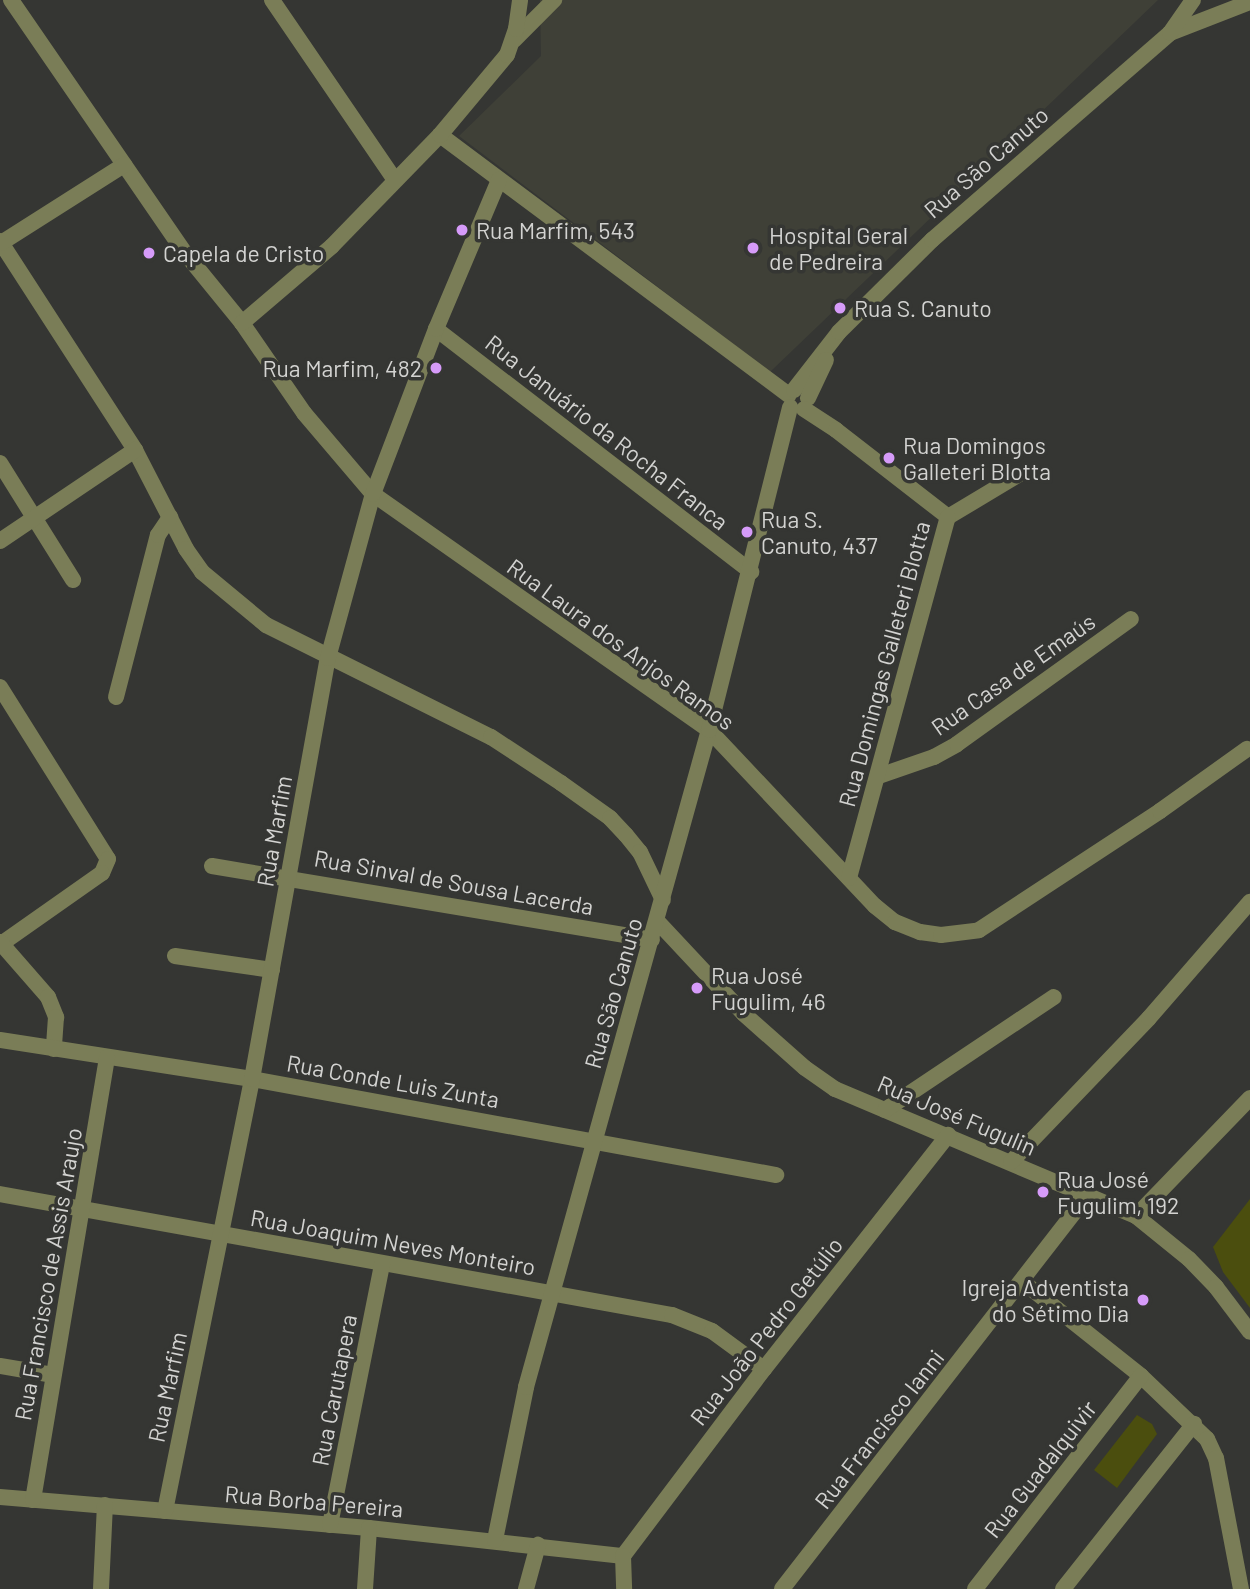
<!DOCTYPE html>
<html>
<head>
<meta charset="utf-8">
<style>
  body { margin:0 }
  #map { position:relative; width:1250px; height:1589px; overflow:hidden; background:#353633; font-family:Barlow,sans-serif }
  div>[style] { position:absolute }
  .built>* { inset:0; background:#3f4037 }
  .green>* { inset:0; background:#4b4e0e }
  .minor>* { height:16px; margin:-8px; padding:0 8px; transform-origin:8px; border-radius:8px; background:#7a7d57 }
  .dots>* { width:19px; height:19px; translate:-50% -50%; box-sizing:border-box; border:4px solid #353633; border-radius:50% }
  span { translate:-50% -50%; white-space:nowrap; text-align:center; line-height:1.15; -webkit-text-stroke:7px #353633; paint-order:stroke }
  .street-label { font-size:23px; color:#d3d3d1 }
  .poi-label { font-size:23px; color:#d3d3d1 }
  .left { translate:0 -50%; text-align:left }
  .right { translate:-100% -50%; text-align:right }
</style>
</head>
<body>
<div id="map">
  <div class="built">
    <div style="clip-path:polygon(540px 0,1158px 0,770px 372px,459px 136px,541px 56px)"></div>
  </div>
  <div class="green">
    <div style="clip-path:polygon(1250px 1199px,1250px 1308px,1223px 1272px,1213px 1247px)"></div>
    <div style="clip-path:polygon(1137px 1415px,1152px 1424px,1157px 1434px,1117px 1488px,1094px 1470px)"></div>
  </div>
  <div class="minor">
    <div style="left:11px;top:0;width:307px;rotate:55.5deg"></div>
    <div style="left:185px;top:253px;width:90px;rotate:50.8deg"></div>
    <div style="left:242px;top:323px;width:109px;rotate:55.4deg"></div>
    <div style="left:304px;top:413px;width:106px;rotate:49.6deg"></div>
    <div style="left:373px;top:494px;width:411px;rotate:35.1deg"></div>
    <div style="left:709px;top:730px;width:242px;rotate:46.7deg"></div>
    <div style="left:875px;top:906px;width:26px;rotate:39deg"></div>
    <div style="left:895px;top:922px;width:27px;rotate:22deg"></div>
    <div style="left:920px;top:932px;width:21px;rotate:8deg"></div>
    <div style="left:941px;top:935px;width:38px;rotate:-7deg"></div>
    <div style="left:979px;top:930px;width:217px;rotate:-33.3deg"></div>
    <div style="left:1160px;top:811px;width:107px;rotate:-35.5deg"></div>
    <div style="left:272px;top:0;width:218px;rotate:55.7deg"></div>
    <div style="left:1170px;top:33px;width:86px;rotate:-21.2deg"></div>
    <div style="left:514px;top:40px;width:57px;rotate:-45deg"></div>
    <div style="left:440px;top:135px;width:435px;rotate:36.7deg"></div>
    <div style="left:0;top:241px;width:249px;rotate:57.1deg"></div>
    <div style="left:135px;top:450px;width:111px;rotate:62.7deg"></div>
    <div style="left:186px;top:549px;width:28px;rotate:55deg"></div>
    <div style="left:202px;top:572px;width:83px;rotate:39.6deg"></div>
    <div style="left:266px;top:625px;width:251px;rotate:26.5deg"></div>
    <div style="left:491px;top:737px;width:84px;rotate:33.3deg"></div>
    <div style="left:561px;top:783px;width:60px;rotate:35.5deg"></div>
    <div style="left:610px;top:818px;width:23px;rotate:47deg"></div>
    <div style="left:626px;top:835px;width:22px;rotate:51deg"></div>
    <div style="left:640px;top:852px;width:53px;rotate:64.4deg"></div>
    <div style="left:1px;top:243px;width:146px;rotate:-32.4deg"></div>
    <div style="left:242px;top:323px;width:118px;rotate:-40.5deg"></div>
    <div style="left:332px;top:246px;width:155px;rotate:-45.8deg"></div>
    <div style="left:440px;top:135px;width:104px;rotate:-50.1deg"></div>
    <div style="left:507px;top:55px;width:28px;rotate:-71deg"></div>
    <div style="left:516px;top:29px;width:29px;rotate:-82deg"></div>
    <div style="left:436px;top:329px;width:398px;rotate:37.6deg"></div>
    <div style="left:794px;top:390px;width:73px;rotate:-52.2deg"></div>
    <div style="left:839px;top:332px;width:131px;rotate:-44.7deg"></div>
    <div style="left:932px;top:240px;width:315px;rotate:-41deg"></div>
    <div style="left:1170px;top:33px;width:40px;rotate:-55.1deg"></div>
    <div style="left:808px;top:398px;width:42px;rotate:-64.7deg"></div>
    <div style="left:804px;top:409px;width:38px;rotate:33deg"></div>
    <div style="left:836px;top:430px;width:142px;rotate:37.8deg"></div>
    <div style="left:0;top:463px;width:138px;rotate:58deg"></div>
    <div style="left:948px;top:517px;width:82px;rotate:-31deg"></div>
    <div style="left:0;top:541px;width:163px;rotate:-34deg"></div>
    <div style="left:0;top:687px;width:203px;rotate:57.9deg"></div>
    <div style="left:108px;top:859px;width:15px;rotate:113deg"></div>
    <div style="left:102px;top:873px;width:123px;rotate:144.9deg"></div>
    <div style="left:116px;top:697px;width:167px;rotate:-75.5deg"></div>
    <div style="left:158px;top:535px;width:22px;rotate:-56deg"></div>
    <div style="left:879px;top:776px;width:58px;rotate:-19.1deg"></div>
    <div style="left:934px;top:757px;width:26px;rotate:-29deg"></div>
    <div style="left:957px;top:744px;width:214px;rotate:-35.7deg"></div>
    <div style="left:212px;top:866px;width:446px;rotate:9.5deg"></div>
    <div style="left:849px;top:878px;width:374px;rotate:-74.7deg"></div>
    <div style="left:657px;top:921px;width:127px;rotate:46.9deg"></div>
    <div style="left:744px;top:1014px;width:81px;rotate:41.5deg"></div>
    <div style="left:805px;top:1068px;width:37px;rotate:35deg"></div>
    <div style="left:835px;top:1089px;width:327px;rotate:22.9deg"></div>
    <div style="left:1136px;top:1216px;width:68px;rotate:39.1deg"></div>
    <div style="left:1189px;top:1259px;width:39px;rotate:46deg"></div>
    <div style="left:1216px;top:1287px;width:56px;rotate:52.9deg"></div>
    <div style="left:0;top:942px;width:73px;rotate:48.9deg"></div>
    <div style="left:48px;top:997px;width:22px;rotate:68deg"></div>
    <div style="left:56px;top:1017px;width:32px;rotate:94deg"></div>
    <div style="left:175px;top:956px;width:98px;rotate:8.2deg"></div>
    <div style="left:0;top:1040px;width:255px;rotate:8.8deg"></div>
    <div style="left:252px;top:1079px;width:533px;rotate:10.38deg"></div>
    <div style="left:885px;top:1110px;width:203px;rotate:-33.8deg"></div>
    <div style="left:1011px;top:1162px;width:199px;rotate:-46.2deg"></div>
    <div style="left:1149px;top:1018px;width:154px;rotate:-49deg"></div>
    <div style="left:0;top:1194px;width:683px;rotate:10.21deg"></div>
    <div style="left:672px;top:1315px;width:43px;rotate:21.8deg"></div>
    <div style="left:712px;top:1331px;width:64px;rotate:36.2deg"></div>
    <div style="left:1136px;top:1216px;width:164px;rotate:-46deg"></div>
    <div style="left:1023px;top:1282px;width:151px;rotate:38.5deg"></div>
    <div style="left:1141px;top:1376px;width:91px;rotate:43.7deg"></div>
    <div style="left:1207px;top:1439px;width:21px;rotate:65deg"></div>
    <div style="left:1216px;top:1458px;width:133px;rotate:79.2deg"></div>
    <div style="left:0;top:1366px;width:54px;rotate:9.6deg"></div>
    <div style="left:0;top:1497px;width:370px;rotate:4.8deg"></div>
    <div style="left:369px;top:1528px;width:256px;rotate:6.3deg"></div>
    <div style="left:33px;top:1500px;width:449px;rotate:-80.5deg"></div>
    <div style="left:165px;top:1511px;width:441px;rotate:-78.6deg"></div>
    <div style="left:252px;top:1079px;width:428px;rotate:-79.8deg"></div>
    <div style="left:328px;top:658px;width:170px;rotate:-74.7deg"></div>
    <div style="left:373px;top:494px;width:177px;rotate:-69.1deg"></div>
    <div style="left:436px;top:329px;width:162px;rotate:-67.1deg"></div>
    <div style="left:330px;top:1525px;width:266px;rotate:-78.7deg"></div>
    <div style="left:495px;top:1540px;width:156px;rotate:-78.5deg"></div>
    <div style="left:526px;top:1387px;width:682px;rotate:-74.44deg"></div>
    <div style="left:709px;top:730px;width:333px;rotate:-75.9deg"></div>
    <div style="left:623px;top:1556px;width:234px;rotate:-53deg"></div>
    <div style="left:764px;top:1369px;width:298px;rotate:-51.8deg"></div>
    <div style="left:623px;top:1556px;width:33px;rotate:88deg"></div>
    <div style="left:101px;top:1589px;width:84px;rotate:-87.3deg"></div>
    <div style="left:365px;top:1589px;width:61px;rotate:-86.2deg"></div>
    <div style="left:526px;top:1589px;width:46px;rotate:-74.7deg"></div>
    <div style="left:782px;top:1589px;width:497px;rotate:-52.2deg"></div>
    <div style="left:975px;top:1589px;width:270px;rotate:-52.1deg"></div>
    <div style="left:1063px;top:1589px;width:211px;rotate:-51.6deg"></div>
  </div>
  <div class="dots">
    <div style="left:462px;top:230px;background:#d69bf9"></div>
    <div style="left:753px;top:248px;background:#d69bf9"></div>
    <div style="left:149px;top:253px;background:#d69bf9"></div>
    <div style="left:840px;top:308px;background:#d69bf9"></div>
    <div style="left:436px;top:368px;background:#d69bf9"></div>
    <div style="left:889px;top:458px;background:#d69bf9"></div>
    <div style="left:747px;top:532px;background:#d69bf9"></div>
    <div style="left:697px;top:988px;background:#d69bf9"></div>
    <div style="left:1043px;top:1192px;background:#d69bf9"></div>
    <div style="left:1143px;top:1300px;background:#d69bf9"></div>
  </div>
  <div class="street-label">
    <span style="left:986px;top:162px;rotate:-41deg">Rua São Canuto</span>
    <span style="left:607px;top:432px;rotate:38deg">Rua Januário da Rocha Franca</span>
    <span style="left:621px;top:644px;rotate:36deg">Rua Laura dos Anjos Ramos</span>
    <span style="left:884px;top:664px;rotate:-75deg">Rua Domingas Galleteri Blotta</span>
    <span style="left:1013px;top:674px;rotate:-35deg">Rua Casa de Emaús</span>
    <span style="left:274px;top:831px;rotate:-80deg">Rua Marfim</span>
    <span style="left:454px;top:882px;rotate:10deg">Rua Sinval de Sousa Lacerda</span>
    <span style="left:613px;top:993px;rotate:-74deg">Rua São Canuto</span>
    <span style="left:393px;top:1081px;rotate:10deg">Rua Conde Luis Zunta</span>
    <span style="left:957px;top:1115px;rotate:23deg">Rua José Fugulin</span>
    <span style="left:393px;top:1242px;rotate:10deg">Rua Joaquim Neves Monteiro</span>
    <span style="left:48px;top:1274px;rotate:-80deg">Rua Francisco de Assis Araujo</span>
    <span style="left:766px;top:1331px;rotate:-52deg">Rua João Pedro Getúlio</span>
    <span style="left:167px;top:1387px;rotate:-78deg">Rua Marfim</span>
    <span style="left:334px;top:1390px;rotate:-79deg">Rua Carutapera</span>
    <span style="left:879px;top:1429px;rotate:-52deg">Rua Francisco Ianni</span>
    <span style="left:1040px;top:1469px;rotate:-52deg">Rua Guadalquivir</span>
    <span style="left:314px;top:1501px;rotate:5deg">Rua Borba Pereira</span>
  </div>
  <div class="poi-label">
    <span class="left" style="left:476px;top:230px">Rua Marfim, 543</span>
    <span class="left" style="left:769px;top:248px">Hospital Geral<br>de Pedreira</span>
    <span class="left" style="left:163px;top:253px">Capela de Cristo</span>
    <span class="left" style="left:854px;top:308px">Rua S. Canuto</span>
    <span class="right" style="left:422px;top:368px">Rua Marfim, 482</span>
    <span class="left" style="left:903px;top:458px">Rua Domingos<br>Galleteri Blotta</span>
    <span class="left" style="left:761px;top:532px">Rua S.<br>Canuto, 437</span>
    <span class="left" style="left:711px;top:988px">Rua José<br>Fugulim, 46</span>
    <span class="left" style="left:1057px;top:1192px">Rua José<br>Fugulim, 192</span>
    <span class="right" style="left:1129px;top:1300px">Igreja Adventista<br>do Sétimo Dia</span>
  </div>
</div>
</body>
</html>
